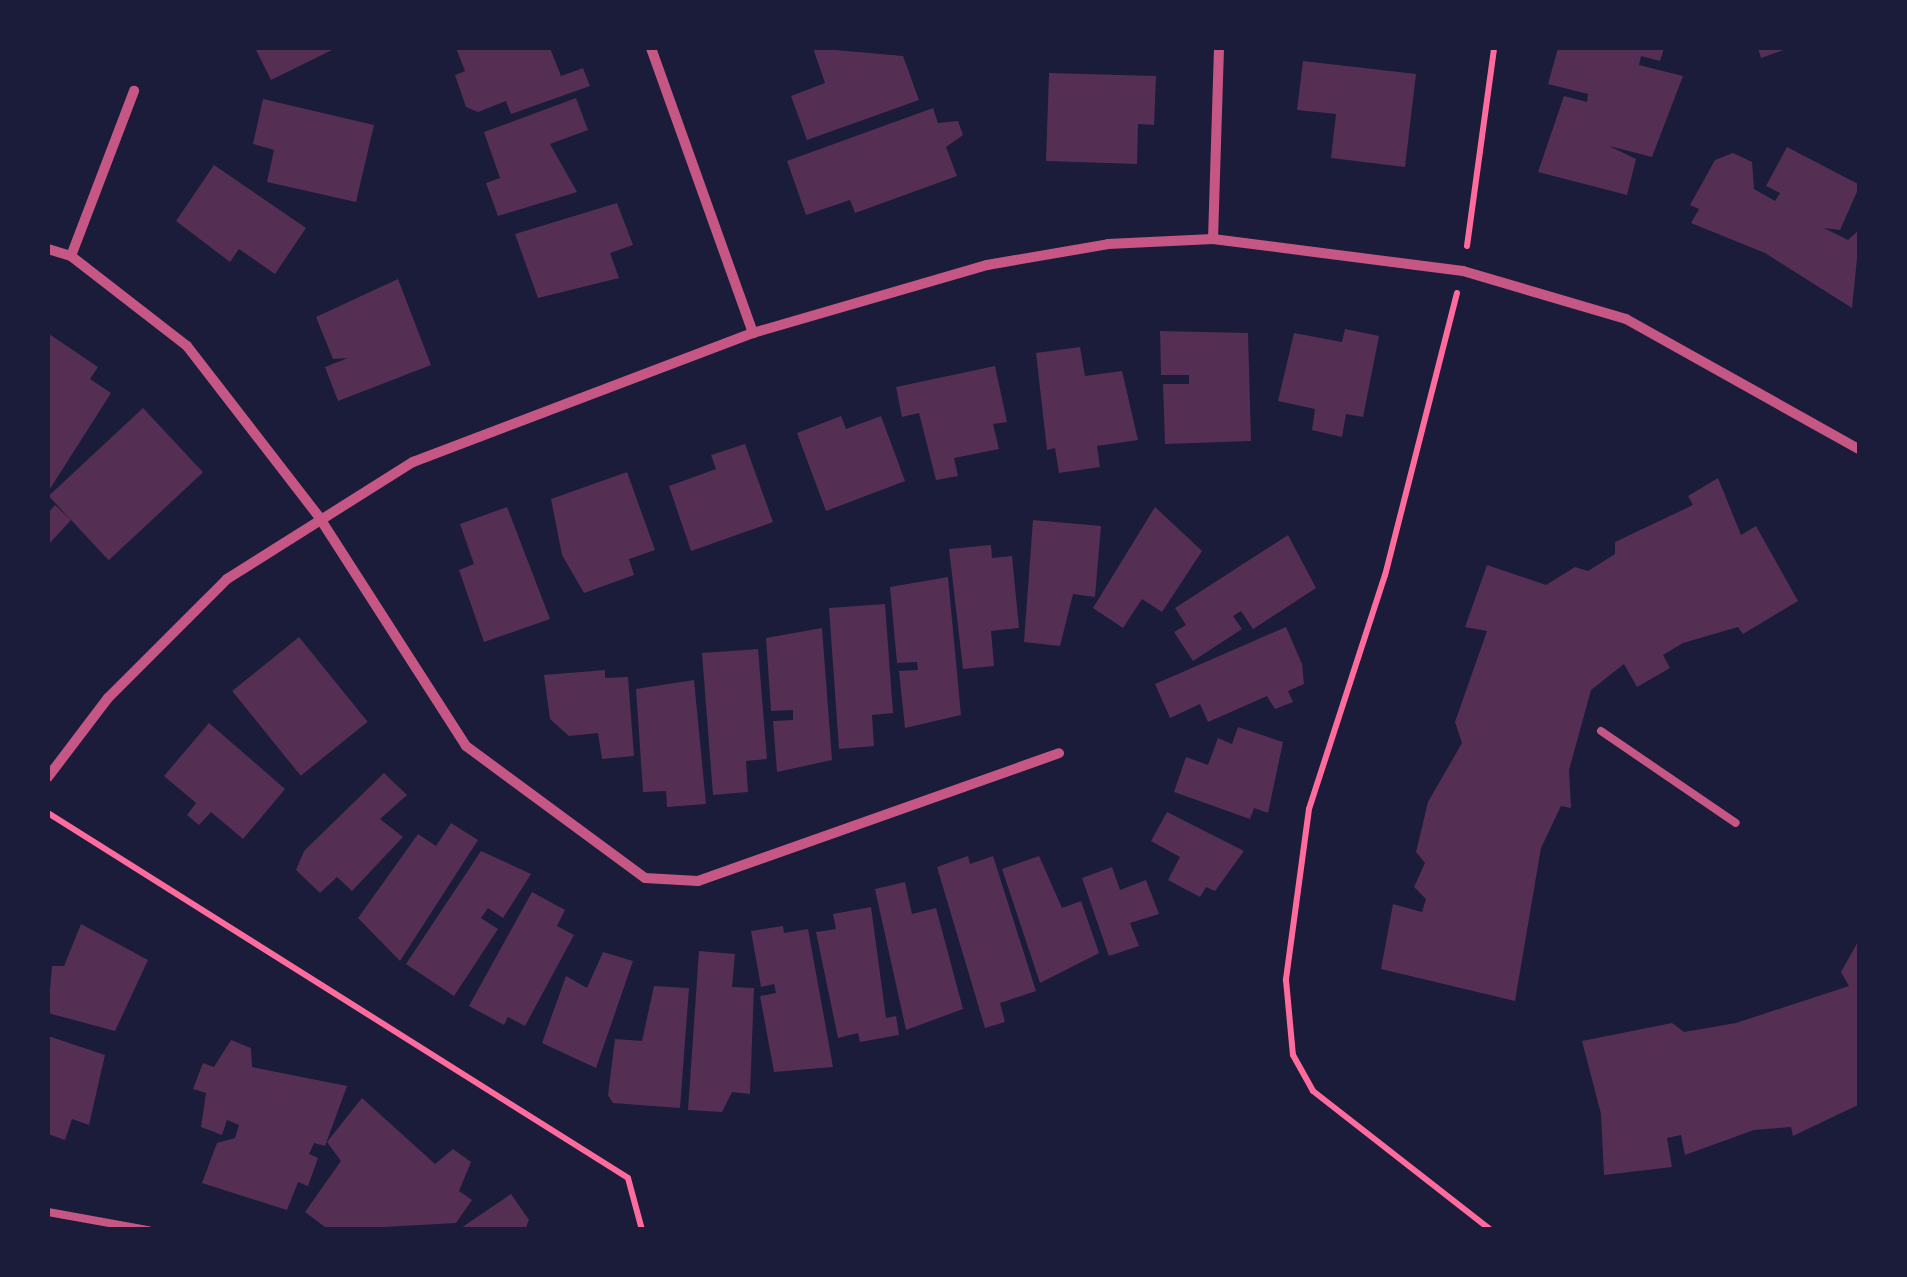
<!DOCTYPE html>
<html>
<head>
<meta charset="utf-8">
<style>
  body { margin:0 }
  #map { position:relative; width:1907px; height:1277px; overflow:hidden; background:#1b1b3a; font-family:"Alegreya Sans",sans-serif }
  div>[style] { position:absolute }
  .building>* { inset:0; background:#542f53; transform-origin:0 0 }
  .path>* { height:6px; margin:-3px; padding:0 3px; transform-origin:3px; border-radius:3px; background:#ff6b9d }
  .service>* { height:8px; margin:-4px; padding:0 4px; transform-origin:4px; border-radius:4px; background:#c65784 }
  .minor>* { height:10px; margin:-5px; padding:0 5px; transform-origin:5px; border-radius:5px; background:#c65784 }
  span { translate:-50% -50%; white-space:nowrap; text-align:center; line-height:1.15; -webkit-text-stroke:8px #1b1b3a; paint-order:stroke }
  .frame { position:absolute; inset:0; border:50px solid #1b1b3a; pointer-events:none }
</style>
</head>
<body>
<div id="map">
  <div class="building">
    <div style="clip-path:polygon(255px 48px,336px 48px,271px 80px)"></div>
    <div style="clip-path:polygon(456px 48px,550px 48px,561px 76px,583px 68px,590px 86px,511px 114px,506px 101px,478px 112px,466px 107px,455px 75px,465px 71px)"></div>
    <div style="clip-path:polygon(813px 48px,903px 56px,919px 100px,807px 140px,791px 96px,825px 83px)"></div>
    <div style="clip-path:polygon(1558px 48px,1664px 48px,1660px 61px,1641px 56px,1639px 65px,1683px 76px,1652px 157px,1609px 146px,1636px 159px,1627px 195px,1538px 172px,1564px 96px,1587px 102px,1588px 94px,1548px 84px)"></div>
    <div style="clip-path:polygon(1758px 48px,1789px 48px,1761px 58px)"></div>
    <div style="clip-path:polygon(1303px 61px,1416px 74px,1405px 167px,1331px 158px,1336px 114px,1297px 110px)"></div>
    <div style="clip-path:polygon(1049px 73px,1156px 76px,1154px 125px,1138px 124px,1137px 164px,1046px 161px)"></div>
    <div style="clip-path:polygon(576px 98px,588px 130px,550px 144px,577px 192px,498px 216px,486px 183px,500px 178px,484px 132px)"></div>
    <div style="clip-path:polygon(263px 99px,374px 125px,356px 202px,267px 182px,274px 150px,253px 144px)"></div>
    <div style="clip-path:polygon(933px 108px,938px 123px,958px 121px,963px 135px,946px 147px,957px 176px,855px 213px,850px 200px,806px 215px,787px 161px)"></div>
    <div style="clip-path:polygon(1787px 147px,1860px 185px,1840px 230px,1824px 228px,1848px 240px,1860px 229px,1852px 308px,1765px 253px,1691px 223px,1699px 209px,1690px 205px,1715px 160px,1733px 153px,1752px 162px,1754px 189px,1775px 201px,1780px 193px,1766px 186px)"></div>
    <div style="clip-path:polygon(214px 165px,306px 228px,275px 274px,239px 249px,230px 262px,176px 221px)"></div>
    <div style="clip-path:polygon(617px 203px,633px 245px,610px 253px,619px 278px,538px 298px,515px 234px)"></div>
    <div style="clip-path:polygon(398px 279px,431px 365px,338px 401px,325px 367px,348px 358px,333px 359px,316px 317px)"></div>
    <div style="clip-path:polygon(1345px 329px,1379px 336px,1363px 417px,1346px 414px,1342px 437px,1312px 430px,1315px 409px,1278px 401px,1294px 333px,1342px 342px)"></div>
    <div style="clip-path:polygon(1160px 331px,1248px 333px,1251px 441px,1165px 444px,1163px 384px,1189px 384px,1189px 375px,1161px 375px)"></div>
    <div style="clip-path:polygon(49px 334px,98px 367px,90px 379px,111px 393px,48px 492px)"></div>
    <div style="clip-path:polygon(1080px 347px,1085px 376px,1122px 371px,1138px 440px,1097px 446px,1100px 467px,1059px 473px,1055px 448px,1047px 450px,1036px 353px)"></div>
    <div style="clip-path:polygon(995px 366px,1007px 422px,993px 424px,999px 449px,954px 458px,958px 476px,936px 480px,919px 413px,902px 417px,896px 387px)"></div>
    <div style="left:143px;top:408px;width:88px;height:129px;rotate:47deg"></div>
    <div style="clip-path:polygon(841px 416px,846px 429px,881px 416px,905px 481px,826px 511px,797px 433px)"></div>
    <div style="clip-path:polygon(745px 444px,773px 522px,691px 551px,669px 486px,716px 469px,711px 455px)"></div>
    <div style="clip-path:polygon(627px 472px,655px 550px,629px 559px,634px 575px,584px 593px,562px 555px,551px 499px)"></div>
    <div style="clip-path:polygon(1718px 478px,1741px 535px,1756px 526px,1798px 601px,1743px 634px,1738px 627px,1683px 643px,1663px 655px,1670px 668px,1637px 687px,1624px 664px,1591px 690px,1569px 770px,1571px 808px,1561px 806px,1541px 848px,1515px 1001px,1381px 969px,1393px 904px,1422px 912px,1426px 899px,1414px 887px,1425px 863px,1416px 852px,1428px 802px,1462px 743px,1455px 722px,1487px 631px,1465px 627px,1487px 565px,1546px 585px,1575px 567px,1588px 571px,1615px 554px,1615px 542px,1693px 505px,1688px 496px)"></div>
    <div style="clip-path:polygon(55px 505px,71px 520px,48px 545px,48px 513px)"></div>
    <div style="clip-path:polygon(507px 507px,550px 619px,484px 642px,459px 570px,474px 564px,460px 524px)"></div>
    <div style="clip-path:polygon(1155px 507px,1202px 551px,1162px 612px,1142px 599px,1123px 628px,1093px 608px)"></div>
    <div style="clip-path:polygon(1033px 520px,1101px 526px,1095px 597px,1073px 594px,1060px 646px,1024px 642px)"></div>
    <div style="clip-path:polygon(1288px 535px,1316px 588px,1253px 629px,1241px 611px,1233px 616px,1242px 629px,1193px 661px,1174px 632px,1186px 625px,1175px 608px)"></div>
    <div style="clip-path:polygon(991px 545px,992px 558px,1012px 556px,1019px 628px,991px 631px,994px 666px,963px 669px,949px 549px)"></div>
    <div style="clip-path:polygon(948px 577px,961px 715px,905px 728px,899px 671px,918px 670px,917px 662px,897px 663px,890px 587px)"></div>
    <div style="clip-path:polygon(885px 604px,893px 713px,872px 715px,874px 746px,839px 749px,829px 608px)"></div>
    <div style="clip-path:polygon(1286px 627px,1302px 664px,1304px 684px,1288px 691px,1293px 702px,1275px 709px,1267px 696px,1208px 722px,1200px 704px,1170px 718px,1155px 684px)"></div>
    <div style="clip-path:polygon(822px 628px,832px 760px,777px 772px,773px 721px,793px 720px,793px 710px,771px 711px,766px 638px)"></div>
    <div style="left:299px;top:637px;width:109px;height:86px;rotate:51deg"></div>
    <div style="clip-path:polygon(758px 649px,767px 759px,746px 761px,748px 792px,713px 795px,702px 653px)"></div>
    <div style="clip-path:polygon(605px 670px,605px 678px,628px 677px,634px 756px,602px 759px,598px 733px,569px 736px,550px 719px,544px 675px)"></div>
    <div style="clip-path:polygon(694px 680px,706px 804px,667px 807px,666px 791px,643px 792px,636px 689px)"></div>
    <div style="clip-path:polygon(209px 723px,285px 789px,243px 839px,211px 812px,199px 825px,187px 815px,196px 803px,164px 776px)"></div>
    <div style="clip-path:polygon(1238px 727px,1283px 742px,1268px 813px,1254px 808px,1250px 819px,1174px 792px,1186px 757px,1208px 765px,1218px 738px,1232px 744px)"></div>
    <div style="clip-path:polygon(384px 773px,407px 795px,380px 819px,403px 837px,352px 891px,337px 877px,320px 893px,296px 870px,304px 851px)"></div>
    <div style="clip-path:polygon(1167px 812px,1244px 851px,1215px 891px,1206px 887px,1200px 897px,1168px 880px,1180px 857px,1151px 841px)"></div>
    <div style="clip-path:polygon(451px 823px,478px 840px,400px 961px,358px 918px,418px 834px,436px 846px)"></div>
    <div style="clip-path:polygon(481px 851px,531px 874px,503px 918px,488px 908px,481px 918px,498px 929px,454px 996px,406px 964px)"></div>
    <div style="clip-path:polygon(968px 856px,970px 864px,993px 856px,1036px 991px,1000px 1003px,1005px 1022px,985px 1028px,937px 867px)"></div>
    <div style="clip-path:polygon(1039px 856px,1062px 908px,1081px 901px,1099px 953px,1040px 983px,1002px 869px)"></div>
    <div style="clip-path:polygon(1112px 867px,1120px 890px,1146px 880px,1159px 914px,1130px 923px,1139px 946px,1109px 956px,1082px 878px)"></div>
    <div style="clip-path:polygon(905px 882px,912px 914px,936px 908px,963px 1009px,906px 1030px,875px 889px)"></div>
    <div style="clip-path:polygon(532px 892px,565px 910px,557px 926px,574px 935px,525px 1026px,508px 1017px,504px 1025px,469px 1006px)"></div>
    <div style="clip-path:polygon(871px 907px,886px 1018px,896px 1016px,899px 1035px,860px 1042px,858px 1033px,838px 1038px,816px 932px,836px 929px,833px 914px)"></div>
    <div style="clip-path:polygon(81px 924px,148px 960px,115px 1031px,48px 1013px,52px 966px,64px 966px)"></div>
    <div style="clip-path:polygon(783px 926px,784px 933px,808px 929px,833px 1067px,774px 1072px,760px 996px,776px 993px,774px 984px,761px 987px,751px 931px)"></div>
    <div style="clip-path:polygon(1860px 938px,1860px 1104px,1793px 1136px,1791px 1127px,1754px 1130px,1685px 1155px,1681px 1135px,1667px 1138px,1672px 1167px,1604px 1175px,1601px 1114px,1582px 1041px,1672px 1023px,1684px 1032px,1736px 1023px,1849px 986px,1841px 972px)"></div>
    <div style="clip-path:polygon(699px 951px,735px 954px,732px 987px,754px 988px,750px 1094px,732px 1092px,722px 1112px,688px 1110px)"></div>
    <div style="clip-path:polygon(603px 952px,633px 961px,596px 1068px,542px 1043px,566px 976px,587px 988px)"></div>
    <div style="clip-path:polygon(654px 986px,689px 988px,680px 1108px,613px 1103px,608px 1095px,615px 1039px,642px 1041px)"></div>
    <div style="clip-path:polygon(48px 1036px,105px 1055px,89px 1125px,72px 1119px,65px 1140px,48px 1134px)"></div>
    <div style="clip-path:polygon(231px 1040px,251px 1048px,252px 1067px,347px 1086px,325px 1146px,314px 1143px,309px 1154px,318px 1158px,308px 1186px,298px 1182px,287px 1210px,202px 1183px,217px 1143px,235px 1138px,239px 1125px,227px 1120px,222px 1135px,201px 1127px,206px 1093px,193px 1089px,203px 1063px,214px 1067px)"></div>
    <div style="clip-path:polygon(362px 1098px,435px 1164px,453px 1149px,471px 1162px,459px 1191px,472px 1200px,456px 1223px,329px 1230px,305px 1212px,341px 1161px,327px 1142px)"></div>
    <div style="clip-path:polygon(511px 1194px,529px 1220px,525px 1230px,458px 1230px)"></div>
  </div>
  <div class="path">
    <div style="left:1467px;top:246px;width:200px;rotate:-82.2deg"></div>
    <div style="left:1457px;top:293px;width:291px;rotate:104.3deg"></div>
    <div style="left:1385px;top:575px;width:246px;rotate:108deg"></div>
    <div style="left:1309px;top:809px;width:173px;rotate:97.7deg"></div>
    <div style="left:1286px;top:980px;width:75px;rotate:84.7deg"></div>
    <div style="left:1293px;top:1055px;width:41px;rotate:60.9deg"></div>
    <div style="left:1313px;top:1091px;width:226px;rotate:38deg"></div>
    <div style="left:48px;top:813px;width:685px;rotate:32.18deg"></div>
    <div style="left:628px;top:1178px;width:54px;rotate:74.9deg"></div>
  </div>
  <div class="service">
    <div style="left:1601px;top:731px;width:163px;rotate:34.3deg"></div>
    <div style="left:48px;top:1212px;width:102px;rotate:10.2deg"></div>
  </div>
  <div class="minor">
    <div style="left:651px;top:48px;width:303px;rotate:70.3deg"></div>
    <div style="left:1213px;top:239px;width:191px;rotate:-88.2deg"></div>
    <div style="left:48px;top:249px;width:24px;rotate:17deg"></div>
    <div style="left:71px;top:256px;width:147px;rotate:37.8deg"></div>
    <div style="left:187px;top:346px;width:216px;rotate:52.3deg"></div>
    <div style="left:319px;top:517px;width:272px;rotate:57.3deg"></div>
    <div style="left:466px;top:746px;width:222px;rotate:36.4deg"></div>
    <div style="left:645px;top:878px;width:53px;rotate:3.2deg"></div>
    <div style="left:698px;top:881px;width:383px;rotate:-19.5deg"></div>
    <div style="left:71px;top:256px;width:177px;rotate:-69.1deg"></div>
    <div style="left:48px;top:777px;width:99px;rotate:-52.8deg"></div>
    <div style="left:108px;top:698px;width:168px;rotate:-45deg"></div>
    <div style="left:227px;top:579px;width:220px;rotate:-32.2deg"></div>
    <div style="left:413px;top:462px;width:364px;rotate:-20.8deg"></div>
    <div style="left:753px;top:333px;width:244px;rotate:-16.2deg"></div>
    <div style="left:987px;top:265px;width:123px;rotate:-9.8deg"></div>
    <div style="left:1108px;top:244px;width:105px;rotate:-2.7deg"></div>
    <div style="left:1213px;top:239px;width:252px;rotate:7.3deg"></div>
    <div style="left:1463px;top:271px;width:170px;rotate:16.4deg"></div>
    <div style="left:1626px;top:319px;width:268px;rotate:29.2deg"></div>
  </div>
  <div class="frame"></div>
</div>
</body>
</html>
